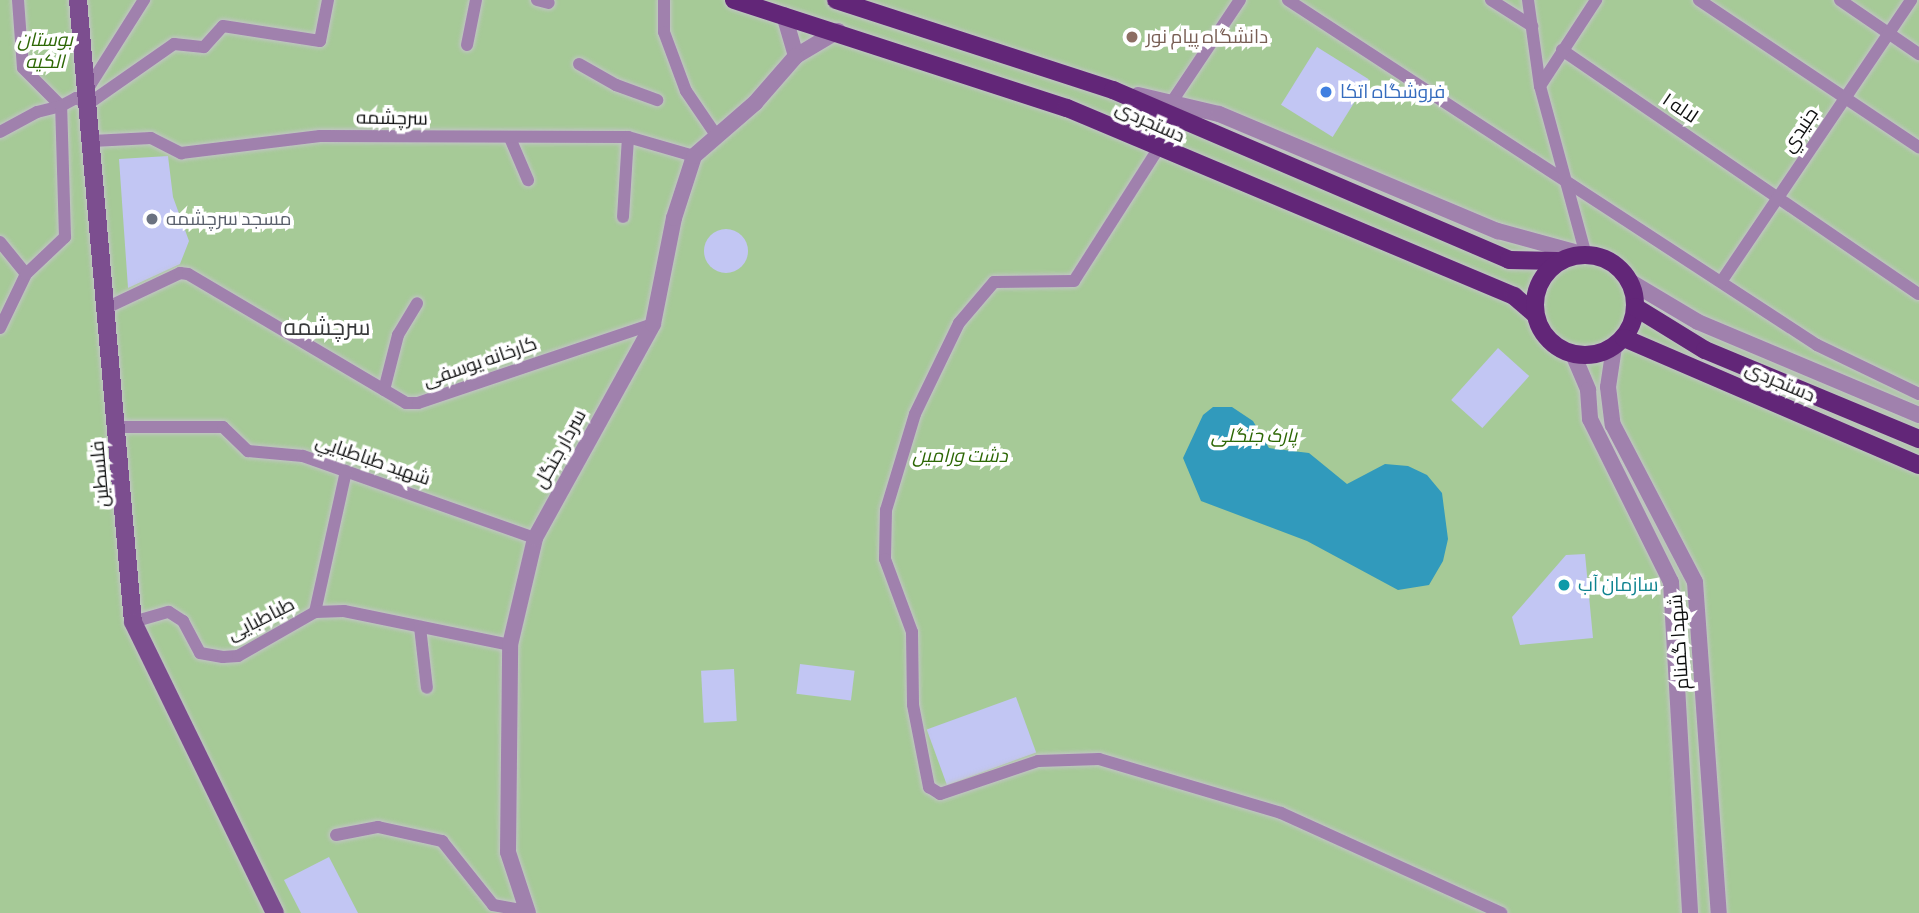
<!DOCTYPE html>
<html>
<head>
<meta charset="utf-8">
<style>
  body { margin:0 }
  #map { position:relative; width:1919px; height:913px; overflow:hidden; background:#e6e8ea; font-family:"Crimson Pro",Cairo,serif }
  div>[style] { position:absolute }
  .green>* { inset:0; background:#a6ca97; transform-origin:0 0 }
  .water>* { inset:0; background:#319abc }
  .building>* { inset:0; background:#c2c6f3; transform-origin:0 0 }
  .round { border-radius:50% }
  .roads { filter:drop-shadow(0 0 2px #c3c5c7) drop-shadow(0 0 2px #c3c5c7) }
  .minor>* { height:12px; margin:-6px; padding:0 6px; transform-origin:6px; border-radius:6px; background:#a081ad }
  .tertiary>* { height:16px; margin:-8px; padding:0 8px; transform-origin:8px; border-radius:8px; background:#a081ad }
  .secondary>* { height:18px; margin:-9px; padding:0 9px; transform-origin:9px; border-radius:9px; background:#7c4e8f }
  .primary>* { height:18px; margin:-9px; padding:0 9px; transform-origin:9px; border-radius:9px; background:#622678 }
  .primary>.ring { margin:-9px; padding:0; box-sizing:content-box; background:none; border:18px solid #622678; border-radius:50% }
  .dots>* { width:19px; height:19px; translate:-50% -50%; box-sizing:border-box; border:4px solid #fff; border-radius:50% }
  span { translate:-50% -50%; white-space:nowrap; text-align:center; line-height:1.15; -webkit-text-stroke:7px #fff; paint-order:stroke }
  .education-label { font-size:19px; color:#785e54 }
  .left { translate:0 -50%; text-align:left }
  .park-label { font-size:19px; color:#2d6705; font-style:italic }
  .shop-label { font-size:19px; color:#366cbe }
  .street-label { font-size:19px; color:#0e0f0f }
  .worship-label { font-size:19px; color:#5b616d }
  .culture-label { font-size:19px; color:#0d838f }
  .quarter-label { font-size:23px; color:#393a3c }
</style>
</head>
<body>
<div id="map">
  <div class="green">
    <div style="left:0;top:0;width:1919px;height:913px"></div>
  </div>
  <div class="water">
    <div style="clip-path:polygon(1213px 407px,1232px 407px,1253px 421px,1269px 448px,1309px 453px,1347px 484px,1385px 464px,1408px 466px,1427px 475px,1442px 493px,1448px 539px,1443px 561px,1429px 585px,1398px 590px,1307px 541px,1201px 501px,1183px 458px,1203px 415px)"></div>
  </div>
  <div class="building">
    <div style="left:1317px;top:47px;width:61px;height:68px;rotate:32deg"></div>
    <div style="clip-path:polygon(168px 156px,173px 197px,189px 241px,180px 264px,128px 288px,119px 159px)"></div>
    <div class="round" style="left:704px;top:229px;width:44px;height:44px"></div>
    <div style="left:1498px;top:348px;width:42px;height:70px;rotate:42deg"></div>
    <div style="clip-path:polygon(1585px 554px,1593px 638px,1520px 645px,1512px 617px,1566px 555px)"></div>
    <div style="left:800px;top:664px;width:55px;height:30px;rotate:7deg"></div>
    <div style="left:734px;top:669px;width:52px;height:33px;rotate:87deg"></div>
    <div style="left:1016px;top:697px;width:59px;height:95px;rotate:70deg"></div>
    <div style="clip-path:polygon(329px 857px,358px 913px,301px 913px,284px 880px)"></div>
  </div>
  <div class="roads">
    <div class="minor">
      <div style="left:18px;top:0;width:68px;rotate:85.8deg"></div>
      <div style="left:23px;top:68px;width:54px;rotate:45deg"></div>
      <div style="left:537px;top:0;width:12px;rotate:14deg"></div>
      <div style="left:664px;top:0;width:32px;rotate:90deg"></div>
      <div style="left:664px;top:32px;width:63px;rotate:69.6deg"></div>
      <div style="left:686px;top:91px;width:53px;rotate:55.7deg"></div>
      <div style="left:1288px;top:0;width:632px;rotate:33.11deg"></div>
      <div style="left:1817px;top:345px;width:113px;rotate:25.7deg"></div>
      <div style="left:1491px;top:0;width:49px;rotate:32.4deg"></div>
      <div style="left:1528px;top:0;width:87px;rotate:82.1deg"></div>
      <div style="left:1540px;top:86px;width:175px;rotate:74.8deg"></div>
      <div style="left:1699px;top:0;width:265px;rotate:33.8deg"></div>
      <div style="left:1840px;top:0;width:96px;rotate:34.4deg"></div>
      <div style="left:467px;top:45px;width:46px;rotate:-78.7deg"></div>
      <div style="left:1562px;top:50px;width:432px;rotate:34.4deg"></div>
      <div style="left:579px;top:64px;width:43px;rotate:29.6deg"></div>
      <div style="left:616px;top:85px;width:44px;rotate:20.1deg"></div>
      <div style="left:1540px;top:86px;width:103px;rotate:-56.9deg"></div>
      <div style="left:87px;top:90px;width:107px;rotate:-57.7deg"></div>
      <div style="left:1171px;top:103px;width:124px;rotate:-56.2deg"></div>
      <div style="left:0;top:132px;width:42px;rotate:-28.4deg"></div>
      <div style="left:37px;top:112px;width:25px;rotate:-14deg"></div>
      <div style="left:510px;top:138px;width:46px;rotate:66.8deg"></div>
      <div style="left:92px;top:141px;width:59px;rotate:-2.9deg"></div>
      <div style="left:151px;top:138px;width:34px;rotate:27deg"></div>
      <div style="left:181px;top:153px;width:140px;rotate:-7deg"></div>
      <div style="left:320px;top:136px;width:308px;rotate:0.2deg"></div>
      <div style="left:628px;top:137px;width:69px;rotate:16.1deg"></div>
      <div style="left:1158px;top:149px;width:156px;rotate:122.5deg"></div>
      <div style="left:1074px;top:281px;width:80px;rotate:179.3deg"></div>
      <div style="left:994px;top:282px;width:54px;rotate:130.5deg"></div>
      <div style="left:959px;top:323px;width:101px;rotate:115.8deg"></div>
      <div style="left:915px;top:414px;width:100px;rotate:106.8deg"></div>
      <div style="left:886px;top:510px;width:49px;rotate:91.2deg"></div>
      <div style="left:885px;top:559px;width:78px;rotate:69.7deg"></div>
      <div style="left:912px;top:632px;width:73px;rotate:89.2deg"></div>
      <div style="left:913px;top:705px;width:84px;rotate:79deg"></div>
      <div style="left:929px;top:787px;width:13px;rotate:32deg"></div>
      <div style="left:940px;top:794px;width:103px;rotate:-18.6deg"></div>
      <div style="left:1038px;top:761px;width:61px;rotate:-1.9deg"></div>
      <div style="left:1099px;top:759px;width:190px;rotate:16.5deg"></div>
      <div style="left:1281px;top:813px;width:242px;rotate:24.4deg"></div>
      <div style="left:623px;top:217px;width:80px;rotate:-86.4deg"></div>
      <div style="left:0;top:242px;width:41px;rotate:50.9deg"></div>
      <div style="left:1721px;top:282px;width:340px;rotate:-56deg"></div>
      <div style="left:106px;top:308px;width:82px;rotate:-25.3deg"></div>
      <div style="left:180px;top:273px;width:8px;rotate:7deg"></div>
      <div style="left:188px;top:274px;width:253px;rotate:30.6deg"></div>
      <div style="left:406px;top:403px;width:12px"></div>
      <div style="left:418px;top:403px;width:248px;rotate:-18.6deg"></div>
      <div style="left:0;top:328px;width:60px;rotate:-64.3deg"></div>
      <div style="left:26px;top:274px;width:54px;rotate:-43.5deg"></div>
      <div style="left:65px;top:237px;width:131px;rotate:-91.7deg"></div>
      <div style="left:61px;top:106px;width:17px;rotate:-28deg"></div>
      <div style="left:76px;top:98px;width:13px;rotate:27deg"></div>
      <div style="left:88px;top:104px;width:105px;rotate:-34.9deg"></div>
      <div style="left:174px;top:44px;width:30px;rotate:6deg"></div>
      <div style="left:204px;top:47px;width:28px;rotate:-48deg"></div>
      <div style="left:223px;top:26px;width:98px;rotate:8.8deg"></div>
      <div style="left:320px;top:41px;width:42px;rotate:-79deg"></div>
      <div style="left:384px;top:390px;width:57px;rotate:-75.7deg"></div>
      <div style="left:398px;top:335px;width:37px;rotate:-59deg"></div>
      <div style="left:117px;top:427px;width:106px"></div>
      <div style="left:223px;top:427px;width:35px;rotate:44deg"></div>
      <div style="left:248px;top:451px;width:55px;rotate:5.2deg"></div>
      <div style="left:303px;top:456px;width:246px;rotate:19.5deg"></div>
      <div style="left:315px;top:612px;width:144px;rotate:-77.6deg"></div>
      <div style="left:133px;top:622px;width:37px;rotate:-16deg"></div>
      <div style="left:169px;top:612px;width:17px;rotate:33deg"></div>
      <div style="left:183px;top:621px;width:36px;rotate:62deg"></div>
      <div style="left:200px;top:653px;width:23px;rotate:10deg"></div>
      <div style="left:223px;top:657px;width:15px;rotate:-4deg"></div>
      <div style="left:238px;top:656px;width:89px;rotate:-29.7deg"></div>
      <div style="left:315px;top:612px;width:29px;rotate:-2deg"></div>
      <div style="left:344px;top:611px;width:169px;rotate:11.6deg"></div>
      <div style="left:420px;top:627px;width:61px;rotate:83.5deg"></div>
      <div style="left:336px;top:835px;width:43px;rotate:-10.8deg"></div>
      <div style="left:378px;top:827px;width:66px;rotate:12.3deg"></div>
      <div style="left:442px;top:841px;width:82px;rotate:51.4deg"></div>
      <div style="left:493px;top:905px;width:35px;rotate:10deg"></div>
    </div>
    <div class="tertiary">
      <div style="left:784px;top:15px;width:43px;rotate:73.7deg"></div>
      <div style="left:796px;top:56px;width:49px;rotate:-30.8deg"></div>
      <div style="left:1138px;top:95px;width:83px;rotate:13.2deg"></div>
      <div style="left:1219px;top:114px;width:303px;rotate:22.8deg"></div>
      <div style="left:1498px;top:231px;width:91px;rotate:15.3deg"></div>
      <div style="left:1629px;top:281px;width:80px;rotate:30.7deg"></div>
      <div style="left:1698px;top:322px;width:240px;rotate:22.8deg"></div>
      <div style="left:1614px;top:347px;width:40px;rotate:98.5deg"></div>
      <div style="left:1608px;top:387px;width:38px;rotate:83deg"></div>
      <div style="left:1613px;top:425px;width:177px;rotate:62.4deg"></div>
      <div style="left:1695px;top:582px;width:332px;rotate:85.9deg"></div>
      <div style="left:1573px;top:354px;width:39px;rotate:67deg"></div>
      <div style="left:1588px;top:390px;width:29px;rotate:86deg"></div>
      <div style="left:1590px;top:419px;width:182px;rotate:63.6deg"></div>
      <div style="left:1671px;top:582px;width:332px;rotate:86.7deg"></div>
      <div style="left:528px;top:913px;width:64px;rotate:-108.2deg"></div>
      <div style="left:508px;top:852px;width:207px;rotate:-89.4deg"></div>
      <div style="left:510px;top:645px;width:110px;rotate:-76.8deg"></div>
      <div style="left:535px;top:538px;width:244px;rotate:-61.1deg"></div>
      <div style="left:653px;top:324px;width:108px;rotate:-78.8deg"></div>
      <div style="left:674px;top:218px;width:65px;rotate:-72.1deg"></div>
      <div style="left:694px;top:156px;width:81px;rotate:-41deg"></div>
      <div style="left:755px;top:103px;width:62px;rotate:-48.9deg"></div>
    </div>
    <div class="secondary">
      <div style="left:78px;top:0;width:624px;rotate:84.95deg"></div>
      <div style="left:133px;top:622px;width:324px;rotate:64deg"></div>
    </div>
    <div class="primary">
      <div style="left:734px;top:0;width:350px;rotate:18deg"></div>
      <div style="left:1067px;top:108px;width:485px;rotate:22.8deg"></div>
      <div style="left:1514px;top:296px;width:28px;rotate:41deg"></div>
      <div style="left:836px;top:0;width:291px;rotate:18deg"></div>
      <div style="left:1113px;top:90px;width:431px;rotate:23.2deg"></div>
      <div style="left:1509px;top:260px;width:48px;rotate:1.2deg"></div>
      <div class="ring" style="left:1535px;top:255px;width:82px;height:82px"></div>
      <div style="left:1635px;top:307px;width:82px;rotate:31.6deg"></div>
      <div style="left:1705px;top:350px;width:232px;rotate:22.6deg"></div>
      <div style="left:1624px;top:338px;width:321px;rotate:23.3deg"></div>
    </div>
  </div>
  <div class="dots">
    <div style="left:1132px;top:37px;background:#8d6e63"></div>
    <div style="left:1326px;top:92px;background:#3f7fe0"></div>
    <div style="left:152px;top:219px;background:#6b7280"></div>
    <div style="left:1564px;top:585px;background:#0f9aa8"></div>
  </div>
  <div class="education-label">
    <span class="left" style="left:1146px;top:37px">دانشگاه پیام نور</span>
  </div>
  <div class="park-label">
    <span style="left:45px;top:51px">بوستان<br>الکیه</span>
    <span style="left:1254px;top:436px">پارک جنگلی</span>
    <span style="left:960px;top:456px">دشت ورامین</span>
  </div>
  <div class="shop-label">
    <span class="left" style="left:1340px;top:92px">فروشگاه اتکا</span>
  </div>
  <div class="street-label">
    <span style="left:1680px;top:108px;rotate:34deg">لاله ۱</span>
    <span style="left:392px;top:118px;rotate:1deg">سرچشمه</span>
    <span style="left:1150px;top:122px;rotate:24deg">دستجردی</span>
    <span style="left:1800px;top:130px;rotate:-56deg">جنيدي</span>
    <span style="left:480px;top:362px;rotate:-19deg">کارخانه یوسفی</span>
    <span style="left:1780px;top:382px;rotate:23deg">دستجردی</span>
    <span style="left:560px;top:449px;rotate:-61deg">سردار جنگل</span>
    <span style="left:373px;top:460px;rotate:19deg">شهيد طباطبايي</span>
    <span style="left:100px;top:474px;rotate:-95deg">فلسطین</span>
    <span style="left:261px;top:619px;rotate:-27deg">طباطبایی</span>
    <span style="left:1679px;top:642px;rotate:-94deg">شهدا گمنام</span>
  </div>
  <div class="worship-label">
    <span class="left" style="left:166px;top:219px">مسجد سرچشمه</span>
  </div>
  <div class="culture-label">
    <span class="left" style="left:1578px;top:585px">سازمان آب</span>
  </div>
  <div class="quarter-label">
    <span style="left:327px;top:327px">سرچشمه</span>
  </div>
</div>
</body>
</html>
